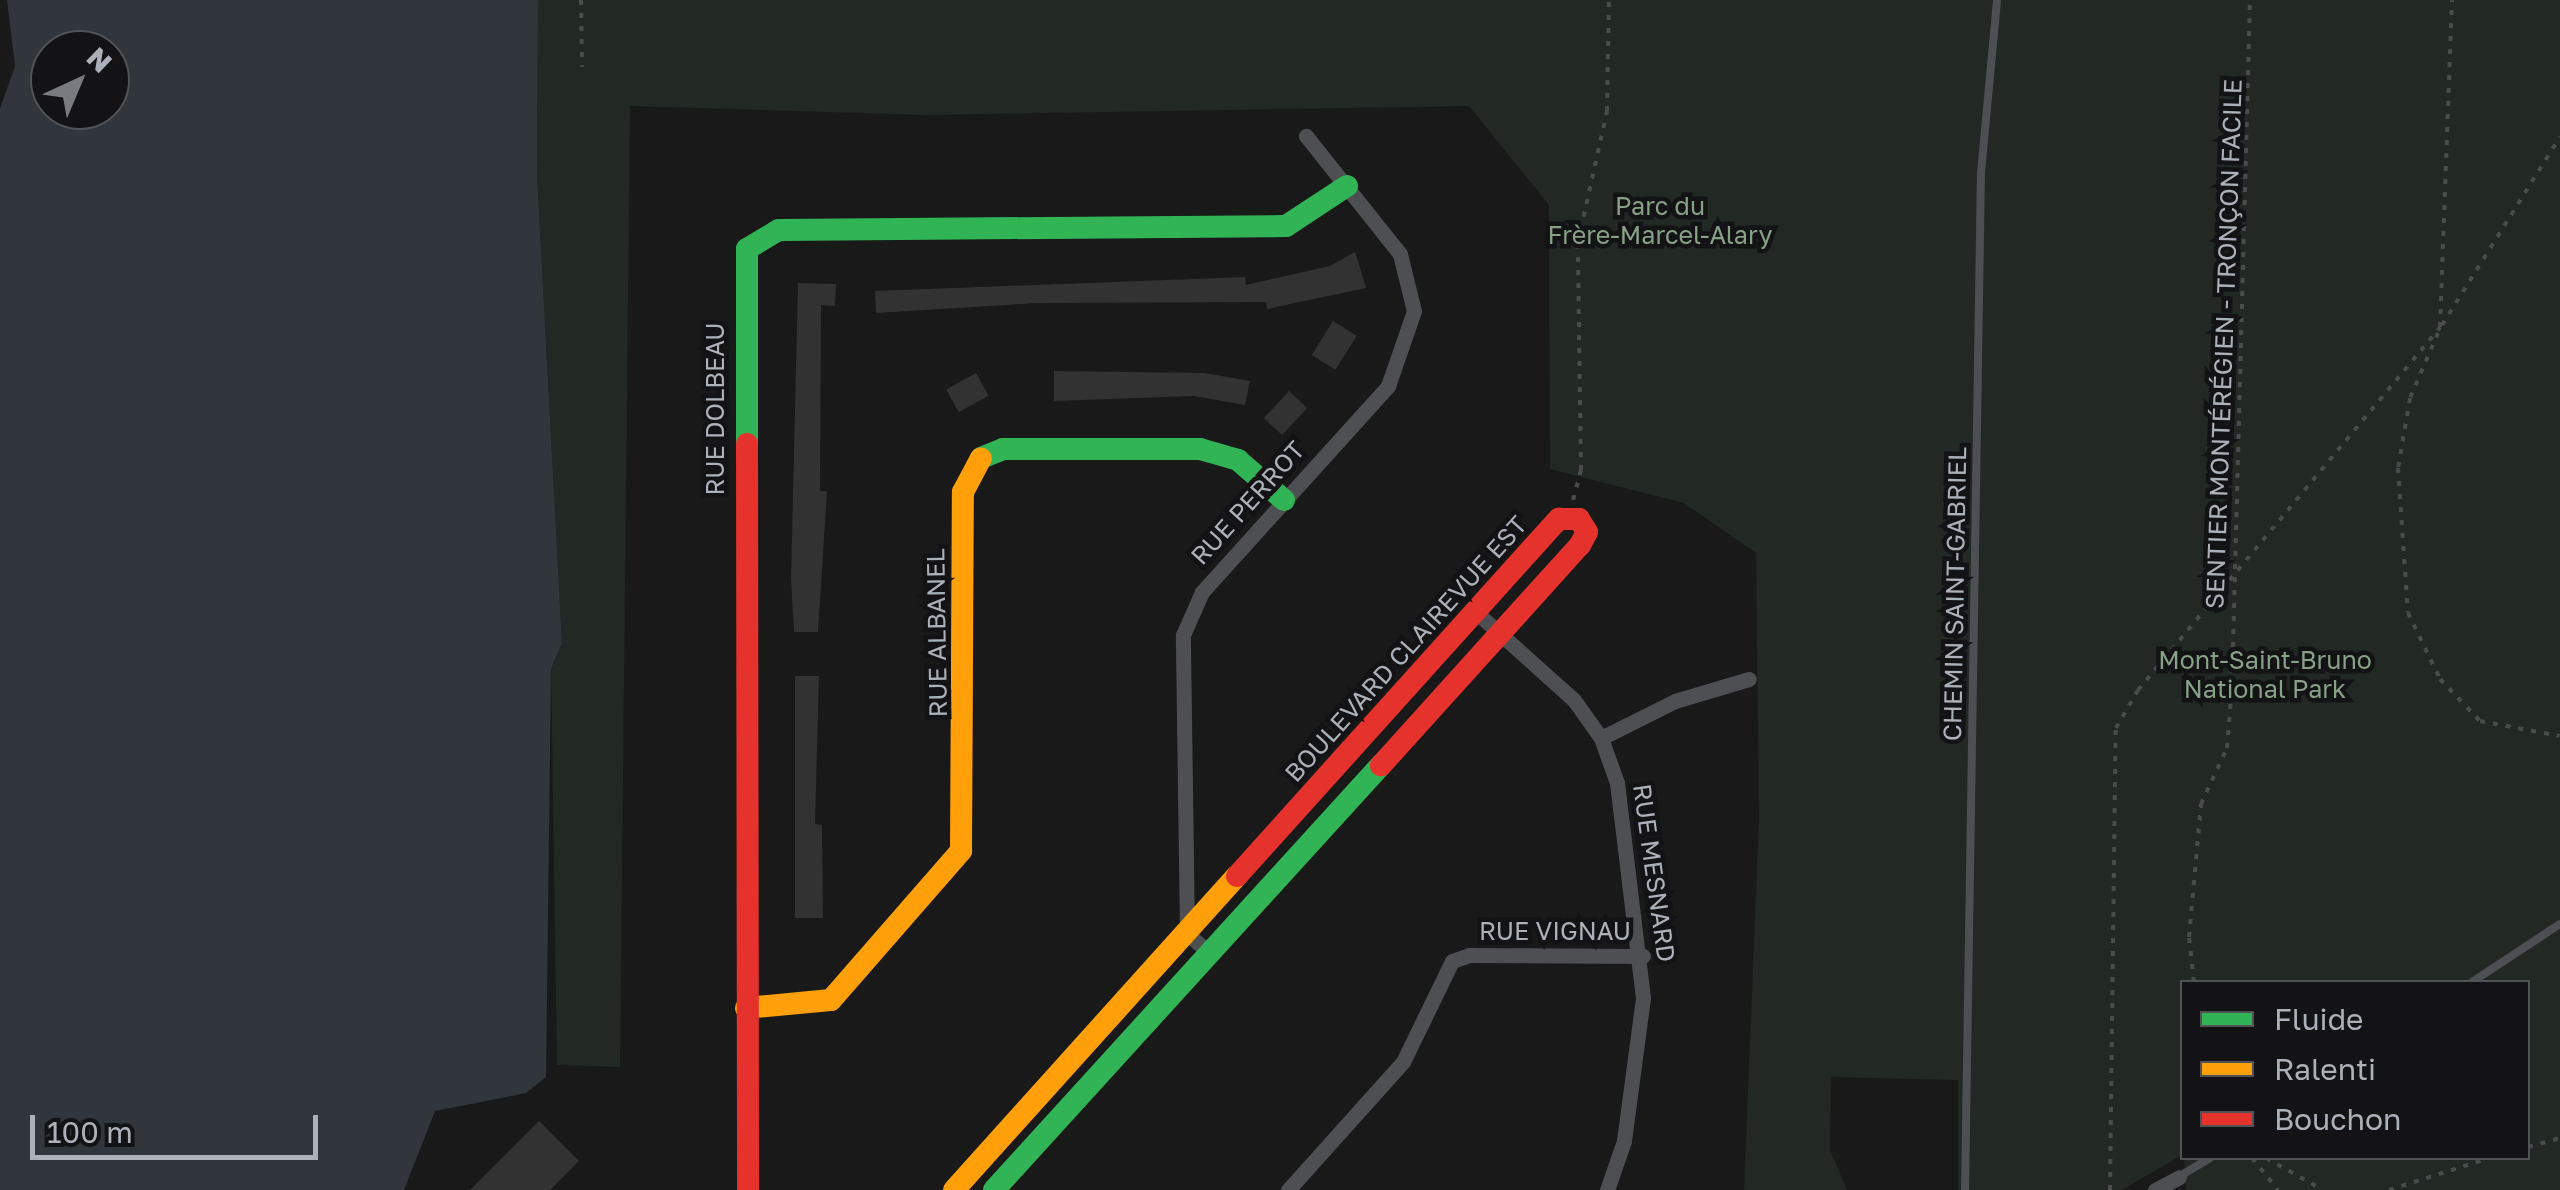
<!DOCTYPE html>
<html>
<head>
<meta charset="utf-8">
<style>
  body { margin:0 }
  #map { position:relative; width:2560px; height:1190px; overflow:hidden; background:#191919; font-family:"Golos Text",sans-serif }
  div>[style] { position:absolute }
  .green>* { inset:0; background:#222823 }
  .water>* { inset:0; background:#30363c }
  .building>* { inset:0; background:#323233; transform-origin:0 0 }
  .path>* { height:4px; margin-top:-2px; transform-origin:0; background:repeating-linear-gradient(90deg,#494b4d 0 5px,transparent 0 13px) }
  .lane>* { height:8px; margin:-4px; padding:0 4px; transform-origin:4px; border-radius:4px; background:#4e4f52 }
  .street>* { height:15px; margin:-7.5px; padding:0 7.5px; transform-origin:7.5px; border-radius:7.5px; background:#4e4f52 }
  .fast>* { height:22px; margin:-11px; padding:0 11px; transform-origin:11px; border-radius:11px; background:#30b455 }
  .slow>* { height:22px; margin:-11px; padding:0 11px; transform-origin:11px; border-radius:11px; background:#ff9f0a }
  .jam>* { height:22px; margin:-11px; padding:0 11px; transform-origin:11px; border-radius:11px; background:#e5322d }
  span { translate:-50% -50%; white-space:nowrap; text-align:center; line-height:1.15; -webkit-text-stroke:9px #131315; paint-order:stroke }
  .park-label { font-size:25px; color:#86a186 }
  .street-label { font-size:25px; color:#acb0b8 }
  .legend { position:absolute; left:2180px; top:980px; width:350px; height:180px; box-sizing:border-box; background:#131315; border:2px solid #505256; margin:0; padding:12px 18px; list-style:none; font-size:30px; color:#acb0b8 }
  .legend li { display:flex; align-items:center; gap:20px; height:50px }
  .legend b { width:50px; border:2px solid #505256 }
  .north { position:absolute; left:30px; top:30px; width:100px; height:100px; box-sizing:border-box; background:#131315; border:2px solid #505256; border-radius:50%; rotate:44deg; font-size:28px; font-weight:700; line-height:40px; text-align:center; color:#acb0b8 }
  .north::after { content:''; display:block; margin:auto; width:35px; height:45px; background:#797b80; clip-path:polygon(50% 0,100% 100%,50% 72%,0 100%) }
  .scale { position:absolute; left:30px; top:1115px; width:288px; height:45px; box-sizing:border-box; border:5px solid #acb0b8; border-top:0; padding-left:12px; font-size:30px; line-height:35px; white-space:nowrap; color:#acb0b8; -webkit-text-stroke:8px #131315; paint-order:stroke }
</style>
</head>
<body>
<div id="map">
  <div class="green">
    <div style="clip-path:polygon(538px 0,2560px 0,2560px 1190px,2186px 1190px,2184px 1158px,2528px 1158px,2528px 982px,2182px 982px,2182px 1155px,2122px 1190px,1958px 1190px,1958px 1080px,1831px 1077px,1830px 1150px,1847px 1190px,1744px 1190px,1759px 819px,1756px 553px,1684px 503px,1550px 469px,1549px 205px,1469px 106px,925px 115px,630px 106px,620px 1067px,557px 1065px,551px 669px,562px 643px,537px 174px)"></div>
  </div>
  <div class="water">
    <div style="clip-path:polygon(evenodd,7px 0,538px 0,537px 174px,562px 643px,551px 669px,546px 1077px,526px 1093px,435px 1111px,404px 1190px,0 1190px,0 109px,15px 66px,7px 0,50px 50px,110px 50px,110px 110px,50px 110px,50px 50px)"></div>
  </div>
  <div class="building">
    <div style="clip-path:polygon(1355px 252px,1366px 288px,1267px 309px,1266px 302px,1036px 303px,876px 313px,875px 291px,1245px 277px,1246px 285px,1330px 266px)"></div>
    <div style="clip-path:polygon(798px 283px,836px 284px,835px 306px,821px 305px,820px 491px,827px 491px,818px 632px,794px 632px,791px 579px)"></div>
    <div style="left:1333px;top:321px;width:28px;height:40px;rotate:32deg"></div>
    <div style="clip-path:polygon(1054px 371px,1204px 373px,1250px 381px,1245px 405px,1194px 396px,1054px 401px)"></div>
    <div style="left:976px;top:373px;width:26px;height:34px;rotate:61deg"></div>
    <div style="left:1289px;top:391px;width:25px;height:37px;rotate:43deg"></div>
    <div style="clip-path:polygon(795px 676px,819px 676px,815px 824px,822px 825px,823px 918px,795px 918px)"></div>
    <div style="clip-path:polygon(539px 1121px,579px 1161px,550px 1190px,470px 1190px)"></div>
  </div>
  <div class="path">
    <div style="left:581px;top:0;width:67px;rotate:89.1deg"></div>
    <div style="left:2442px;top:325px;width:222px;rotate:-57.9deg"></div>
    <div style="left:2438px;top:333px;width:71px;rotate:113.3deg"></div>
    <div style="left:2410px;top:398px;width:71px;rotate:99.7deg"></div>
    <div style="left:2398px;top:468px;width:145px;rotate:86.1deg"></div>
    <div style="left:2408px;top:613px;width:73px;rotate:64.1deg"></div>
    <div style="left:2440px;top:679px;width:58px;rotate:46.4deg"></div>
    <div style="left:2480px;top:721px;width:81px;rotate:10.6deg"></div>
    <div style="left:1573px;top:500px;width:31px;rotate:-75deg"></div>
    <div style="left:1581px;top:470px;width:228px;rotate:-90.8deg"></div>
    <div style="left:1578px;top:242px;width:134px;rotate:-77.5deg"></div>
    <div style="left:1607px;top:111px;width:111px;rotate:-89deg"></div>
    <div style="left:2194px;top:982px;width:45px;rotate:-96.3deg"></div>
    <div style="left:2189px;top:937px;width:134px;rotate:-84.8deg"></div>
    <div style="left:2201px;top:804px;width:62px;rotate:-65.1deg"></div>
    <div style="left:2227px;top:748px;width:62px;rotate:-85.4deg"></div>
    <div style="left:2232px;top:686px;width:686px;rotate:-88.5deg"></div>
    <div style="left:2528px;top:1147px;width:33px;rotate:-16deg"></div>
    <div style="left:2252px;top:1158px;width:41px;rotate:50.9deg"></div>
    <div style="left:2266px;top:1158px;width:65px;rotate:29.3deg"></div>
    <div style="left:2110px;top:1190px;width:462px;rotate:-89.3deg"></div>
    <div style="left:2116px;top:728px;width:44px;rotate:-59.9deg"></div>
    <div style="left:2138px;top:690px;width:472px;rotate:-50.2deg"></div>
    <div style="left:2440px;top:327px;width:327px;rotate:-87.9deg"></div>
    <div style="left:2389px;top:1190px;width:105px;rotate:-17.7deg"></div>
  </div>
  <div class="lane">
    <div style="left:2472px;top:982px;width:105px;rotate:-33.4deg"></div>
    <div style="left:2180px;top:1176px;width:35px;rotate:-31deg"></div>
    <div style="left:1965px;top:1190px;width:1017px;rotate:-89.1deg"></div>
    <div style="left:1981px;top:173px;width:174px;rotate:-84.7deg"></div>
  </div>
  <div class="street">
    <div style="left:1477px;top:613px;width:130px;rotate:41.9deg"></div>
    <div style="left:1574px;top:700px;width:47px;rotate:54.6deg"></div>
    <div style="left:1601px;top:738px;width:48px;rotate:70.4deg"></div>
    <div style="left:1617px;top:783px;width:217px;rotate:83.1deg"></div>
    <div style="left:1643px;top:998px;width:144px;rotate:97.6deg"></div>
    <div style="left:1624px;top:1141px;width:52px;rotate:109.1deg"></div>
    <div style="left:1601px;top:738px;width:83px;rotate:-26.6deg"></div>
    <div style="left:1675px;top:701px;width:77px;rotate:-16.6deg"></div>
    <div style="left:1208px;top:952px;width:28px;rotate:-138deg"></div>
    <div style="left:1187px;top:933px;width:298px;rotate:-90.8deg"></div>
    <div style="left:1183px;top:635px;width:47px;rotate:-66.2deg"></div>
    <div style="left:1202px;top:592px;width:278px;rotate:-47.9deg"></div>
    <div style="left:1388px;top:386px;width:79px;rotate:-70.9deg"></div>
    <div style="left:1414px;top:311px;width:59px;rotate:-103.8deg"></div>
    <div style="left:1400px;top:254px;width:151px;rotate:-128.5deg"></div>
    <div style="left:1288px;top:1190px;width:172px;rotate:-48.1deg"></div>
    <div style="left:1403px;top:1062px;width:112px;rotate:-64.1deg"></div>
    <div style="left:1452px;top:961px;width:18px;rotate:-19deg"></div>
    <div style="left:1469px;top:955px;width:174px;rotate:0.3deg"></div>
    <div style="left:2155px;top:1190px;width:27px;rotate:-28deg"></div>
  </div>
  <div class="fast">
    <div style="left:747px;top:444px;width:195px;rotate:-90deg"></div>
    <div style="left:747px;top:249px;width:37px;rotate:-31deg"></div>
    <div style="left:779px;top:230px;width:507px;rotate:-0.45deg"></div>
    <div style="left:1286px;top:226px;width:73px;rotate:-33.3deg"></div>
    <div style="left:981px;top:458px;width:24px;rotate:-22deg"></div>
    <div style="left:1003px;top:449px;width:197px"></div>
    <div style="left:1200px;top:449px;width:40px;rotate:16deg"></div>
    <div style="left:1238px;top:460px;width:61px;rotate:41deg"></div>
    <div style="left:994px;top:1190px;width:575px;rotate:-47.68deg"></div>
  </div>
  <div class="slow">
    <div style="left:746px;top:1008px;width:85px;rotate:-5.4deg"></div>
    <div style="left:831px;top:1000px;width:198px;rotate:-48.9deg"></div>
    <div style="left:961px;top:851px;width:359px;rotate:-89.7deg"></div>
    <div style="left:963px;top:492px;width:38px;rotate:-62deg"></div>
    <div style="left:954px;top:1190px;width:423px;rotate:-48deg"></div>
  </div>
  <div class="jam">
    <div style="left:747px;top:444px;width:746px;rotate:89.92deg"></div>
    <div style="left:1237px;top:876px;width:481px;rotate:-48deg"></div>
    <div style="left:1559px;top:519px;width:20px"></div>
    <div style="left:1579px;top:519px;width:15px;rotate:58deg"></div>
    <div style="left:1587px;top:532px;width:15px;rotate:118deg"></div>
    <div style="left:1580px;top:545px;width:297px;rotate:132.1deg"></div>
  </div>
  <div class="park-label">
    <span style="left:1660px;top:221px">Parc du<br>Frère-Marcel-Alary</span>
    <span style="left:2265px;top:675px">Mont-Saint-Bruno<br>National Park</span>
  </div>
  <div class="street-label">
    <span style="left:2224px;top:344px;rotate:-88deg">SENTIER MONTÉRÉGIEN - TRONÇON FACILE</span>
    <span style="left:715px;top:409px;rotate:-90deg">RUE DOLBEAU</span>
    <span style="left:1248px;top:503px;rotate:-48deg">RUE PERROT</span>
    <span style="left:1955px;top:594px;rotate:-89deg">CHEMIN SAINT-GABRIEL</span>
    <span style="left:937px;top:633px;rotate:-91deg">RUE ALBANEL</span>
    <span style="left:1406px;top:649px;rotate:-48deg">BOULEVARD CLAIREVUE EST</span>
    <span style="left:1654px;top:873px;rotate:82deg">RUE MESNARD</span>
    <span style="left:1555px;top:931px">RUE VIGNAU</span>
  </div>
  <ul class="legend">
  <li><b style="height:12px;background:#30b455"></b>Fluide</li>
  <li><b style="height:12px;background:#ff9f0a"></b>Ralenti</li>
  <li><b style="height:12px;background:#e5322d"></b>Bouchon</li>
  </ul>
  <div class="north">N</div>
  <div class="scale">100 m</div>
</div>
</body>
</html>
